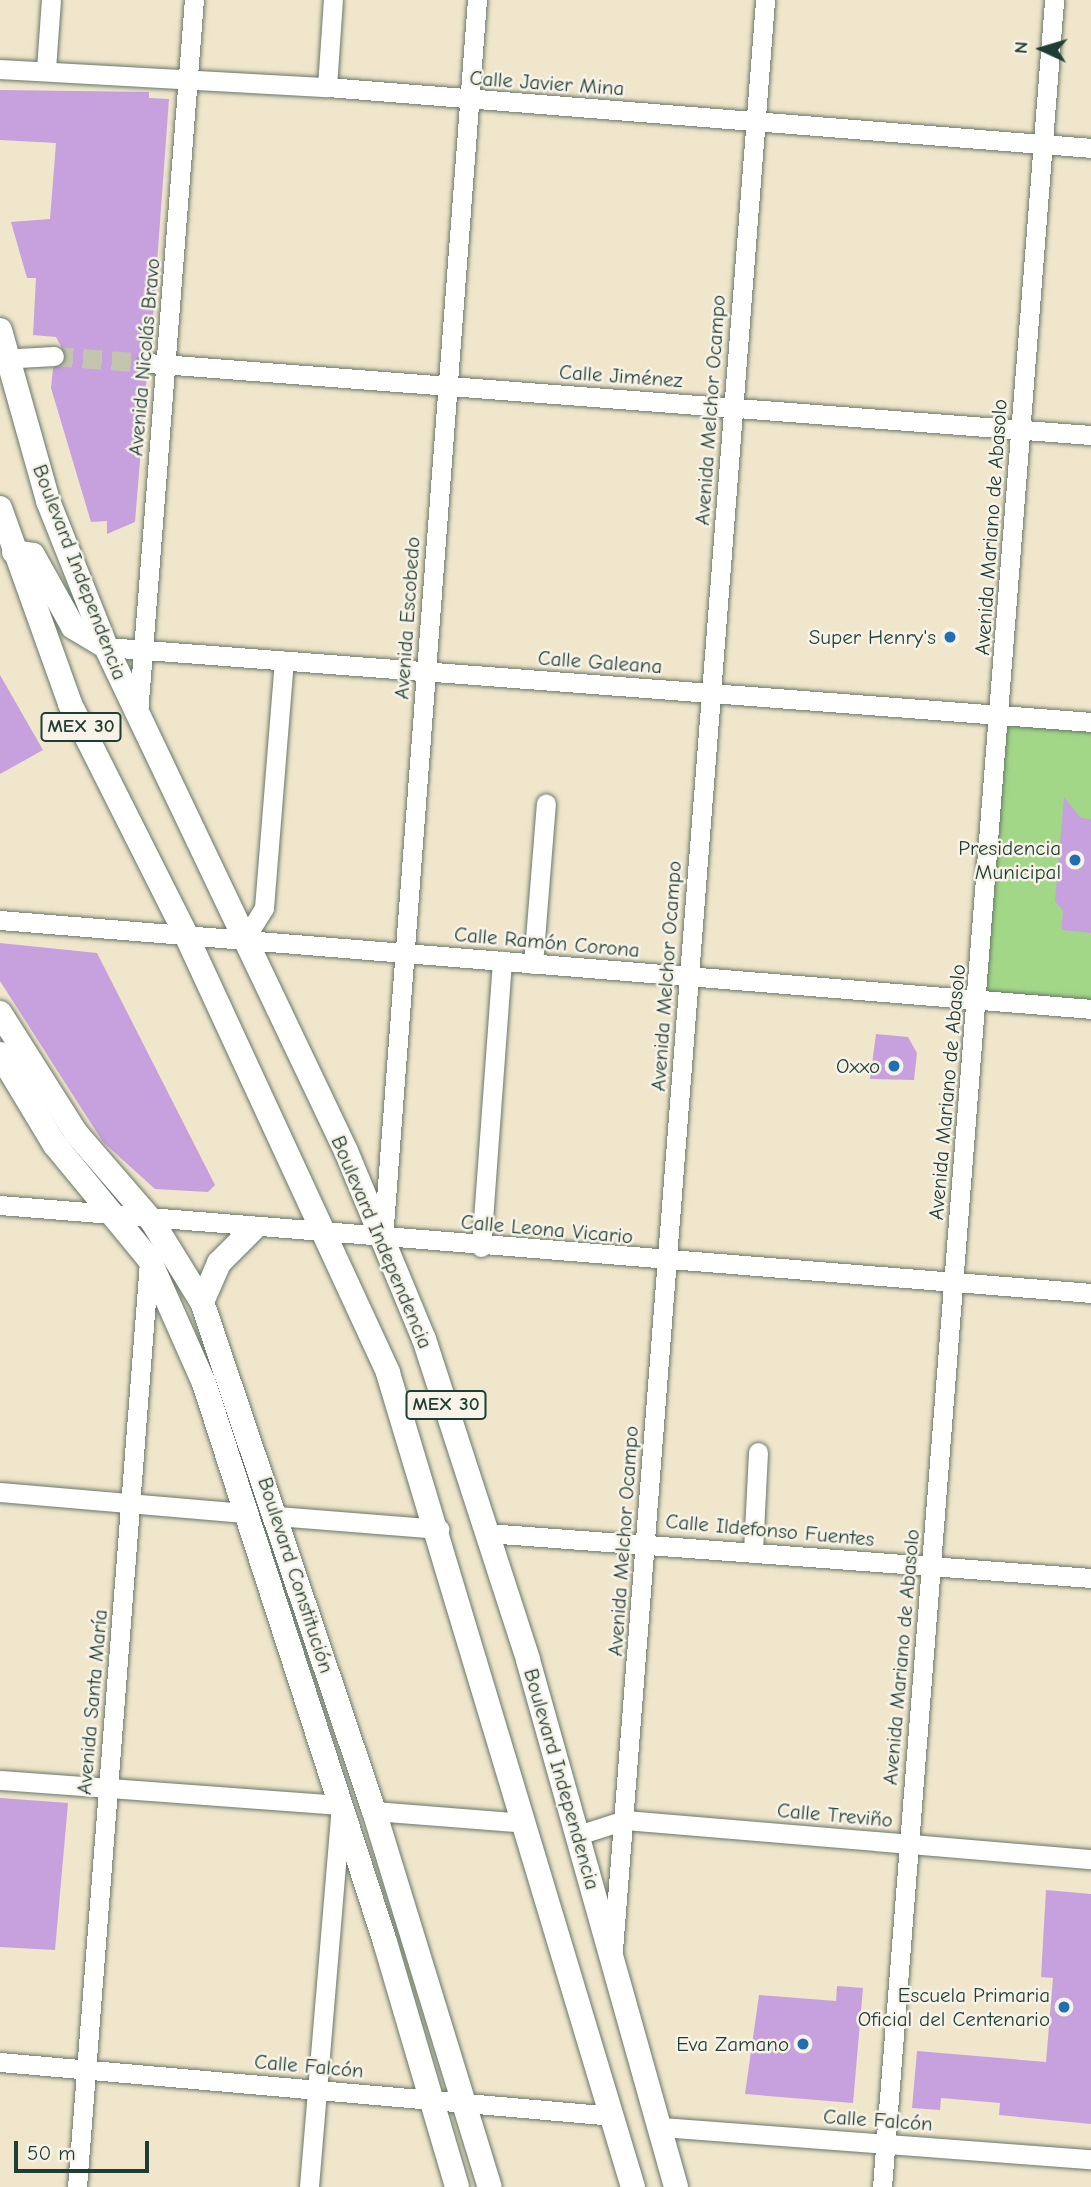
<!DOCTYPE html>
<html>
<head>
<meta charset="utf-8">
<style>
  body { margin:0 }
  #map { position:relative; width:1091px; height:2187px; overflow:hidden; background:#efe6cc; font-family:"Comic Neue",sans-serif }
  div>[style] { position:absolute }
  .green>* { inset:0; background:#a3d788 }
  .building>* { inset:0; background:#c6a1dd }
  .minor-tunnel>* { height:19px; margin-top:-9.5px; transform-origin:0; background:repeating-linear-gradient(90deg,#c5c4ae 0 19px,transparent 0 29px) }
  .roads { filter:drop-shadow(0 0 2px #687869) drop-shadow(0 0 2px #687869) }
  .minor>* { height:19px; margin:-9.5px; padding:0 9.5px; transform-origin:9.5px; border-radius:9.5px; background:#fff }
  .major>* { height:24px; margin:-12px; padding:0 12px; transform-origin:12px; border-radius:12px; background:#fff }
  .dots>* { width:19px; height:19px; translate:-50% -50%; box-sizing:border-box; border:4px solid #f7f3e8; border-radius:50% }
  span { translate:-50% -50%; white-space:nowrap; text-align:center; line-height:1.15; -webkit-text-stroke:5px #f7f3e8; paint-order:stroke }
  .shield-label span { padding:2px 5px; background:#f7f3e8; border:2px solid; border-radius:5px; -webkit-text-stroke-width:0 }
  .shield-label { font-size:19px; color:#1f3d34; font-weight:700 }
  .street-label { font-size:21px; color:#1f3d34 }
  .poi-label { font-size:21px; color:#1f3d34 }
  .right { translate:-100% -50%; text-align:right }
  .north { position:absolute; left:1007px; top:14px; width:70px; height:70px; -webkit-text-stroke:5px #f7f3e8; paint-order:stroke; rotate:274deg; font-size:19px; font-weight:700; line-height:28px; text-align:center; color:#1f3d34 }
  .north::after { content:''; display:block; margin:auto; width:24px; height:32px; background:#1f3d34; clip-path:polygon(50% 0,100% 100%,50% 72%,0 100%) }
  .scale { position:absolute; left:14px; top:2141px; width:135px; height:32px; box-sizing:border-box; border:4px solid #1f3d34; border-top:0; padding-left:9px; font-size:21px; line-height:24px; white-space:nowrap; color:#1f3d34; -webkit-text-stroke:5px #f7f3e8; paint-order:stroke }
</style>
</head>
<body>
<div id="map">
  <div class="green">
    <div style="clip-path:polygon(1000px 714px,1091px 721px,1091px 1009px,979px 999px)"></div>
  </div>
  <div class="building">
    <div style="clip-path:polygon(0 90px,149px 92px,149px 98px,169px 99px,152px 331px,150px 351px,136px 361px,147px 375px,135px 522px,107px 534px,107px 521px,91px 522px,51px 388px,53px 368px,66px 355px,56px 337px,33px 335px,36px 278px,27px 278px,11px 222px,50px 219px,56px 143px,0 140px)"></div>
    <div style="clip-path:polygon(0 675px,43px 750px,0 774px)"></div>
    <div style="clip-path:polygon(1064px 797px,1081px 818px,1091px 819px,1091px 933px,1061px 930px,1063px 911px,1055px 901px)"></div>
    <div style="clip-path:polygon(0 943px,97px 953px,215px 1185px,208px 1192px,155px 1189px,103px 1142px,0 981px)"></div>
    <div style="clip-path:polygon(876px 1034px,908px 1037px,917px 1053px,914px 1080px,870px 1079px)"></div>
    <div style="clip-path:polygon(0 1798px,68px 1803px,55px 1950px,0 1947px)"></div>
    <div style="clip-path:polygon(1046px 1890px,1091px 1894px,1091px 2124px,999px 2115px,1000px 2103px,941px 2098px,940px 2110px,912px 2108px,917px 2051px,1046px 2062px,1053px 1978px,1041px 1977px)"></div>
    <div style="clip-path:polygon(837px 1986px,863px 1988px,853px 2103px,745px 2094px,759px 1995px,836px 2001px)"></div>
  </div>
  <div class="minor-tunnel">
    <div style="left:54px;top:356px;width:94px;rotate:4.3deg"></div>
  </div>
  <div class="roads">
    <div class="minor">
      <div style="left:0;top:69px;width:327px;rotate:3.2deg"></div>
      <div style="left:327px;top:87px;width:766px;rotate:4.56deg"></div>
      <div style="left:46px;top:69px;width:69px;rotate:-85.9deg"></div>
      <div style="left:327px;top:87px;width:87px;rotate:-86.1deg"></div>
      <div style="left:0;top:359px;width:54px;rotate:-3.2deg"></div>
      <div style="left:148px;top:363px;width:946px;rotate:4.37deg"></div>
      <div style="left:106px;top:647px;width:988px;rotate:4.35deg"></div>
      <div style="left:138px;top:714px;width:716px;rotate:-85.52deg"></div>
      <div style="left:0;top:920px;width:1095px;rotate:4.66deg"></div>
      <div style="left:244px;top:940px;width:38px;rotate:-58deg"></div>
      <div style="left:264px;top:908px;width:248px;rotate:-85.4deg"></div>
      <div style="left:533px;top:964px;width:161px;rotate:-85.4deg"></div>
      <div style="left:0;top:1205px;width:1095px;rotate:4.61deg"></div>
      <div style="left:383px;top:1238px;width:1242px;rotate:-85.66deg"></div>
      <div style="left:481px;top:1247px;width:287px;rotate:-85.8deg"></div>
      <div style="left:0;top:1492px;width:245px;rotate:4.9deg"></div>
      <div style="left:277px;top:1516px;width:163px;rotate:4.6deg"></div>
      <div style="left:487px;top:1533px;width:606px;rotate:4.26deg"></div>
      <div style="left:753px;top:1551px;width:99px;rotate:-87.1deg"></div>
      <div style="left:0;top:1780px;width:342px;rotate:4.2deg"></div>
      <div style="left:341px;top:1805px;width:383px;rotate:94.8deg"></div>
      <div style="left:374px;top:1811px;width:151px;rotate:4.5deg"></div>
      <div style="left:578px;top:1835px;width:49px;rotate:-17.7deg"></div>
      <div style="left:625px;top:1820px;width:468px;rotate:4.8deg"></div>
      <div style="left:613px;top:1950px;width:1956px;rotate:-85.54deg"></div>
      <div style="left:0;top:2062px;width:615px;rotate:5.03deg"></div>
      <div style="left:661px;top:2127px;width:431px;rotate:4.3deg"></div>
      <div style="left:77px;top:2187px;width:929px;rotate:-85.55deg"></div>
      <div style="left:882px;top:2187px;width:2194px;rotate:-85.5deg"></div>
    </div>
    <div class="major">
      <div style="left:0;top:330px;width:178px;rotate:74.3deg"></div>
      <div style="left:48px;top:501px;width:157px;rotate:68.3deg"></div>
      <div style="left:106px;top:647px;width:558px;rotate:64.54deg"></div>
      <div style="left:346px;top:1151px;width:204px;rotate:67.5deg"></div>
      <div style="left:424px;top:1339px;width:337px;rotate:72deg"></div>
      <div style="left:528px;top:1660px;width:547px;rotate:74.31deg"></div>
      <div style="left:0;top:508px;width:208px;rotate:70.3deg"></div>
      <div style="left:70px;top:704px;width:258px;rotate:63.3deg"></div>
      <div style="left:186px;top:935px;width:482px;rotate:65.2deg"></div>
      <div style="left:388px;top:1373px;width:850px;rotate:73.25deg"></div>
      <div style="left:14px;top:552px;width:19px;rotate:9deg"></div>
      <div style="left:33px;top:555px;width:82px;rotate:60.9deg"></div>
      <div style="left:73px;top:627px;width:39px;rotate:31deg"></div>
      <div style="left:0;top:1013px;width:142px;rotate:57.7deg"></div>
      <div style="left:76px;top:1133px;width:116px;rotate:49.2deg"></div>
      <div style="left:152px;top:1221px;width:95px;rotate:58.3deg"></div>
      <div style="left:202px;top:1302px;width:537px;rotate:71.33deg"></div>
      <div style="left:374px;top:1811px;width:393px;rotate:72.9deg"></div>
      <div style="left:0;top:1054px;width:106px;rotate:58.9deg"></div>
      <div style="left:55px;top:1145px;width:148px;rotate:50.5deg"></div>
      <div style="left:149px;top:1259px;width:136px;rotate:66.1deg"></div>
      <div style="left:204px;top:1383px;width:588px;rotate:72.06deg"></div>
      <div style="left:385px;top:1942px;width:255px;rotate:73.6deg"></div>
      <div style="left:202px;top:1302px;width:43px;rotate:-66.4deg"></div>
      <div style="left:219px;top:1263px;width:48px;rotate:-45deg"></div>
    </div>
  </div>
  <div class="dots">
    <div style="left:950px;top:637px;background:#1f6fb2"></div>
    <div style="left:1075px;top:860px;background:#1f6fb2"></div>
    <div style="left:894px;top:1066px;background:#1f6fb2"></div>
    <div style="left:1064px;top:2007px;background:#1f6fb2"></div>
    <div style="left:803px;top:2044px;background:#1f6fb2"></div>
  </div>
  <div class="shield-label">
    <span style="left:81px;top:727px">MEX 30</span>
    <span style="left:446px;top:1405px">MEX 30</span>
  </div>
  <div class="street-label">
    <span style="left:547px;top:83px;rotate:4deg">Calle Javier Mina</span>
    <span style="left:144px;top:357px;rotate:-85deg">Avenida Nicolás Bravo</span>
    <span style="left:621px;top:376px;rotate:4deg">Calle Jiménez</span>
    <span style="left:710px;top:410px;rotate:-86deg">Avenida Melchor Ocampo</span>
    <span style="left:991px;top:527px;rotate:-86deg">Avenida Mariano de Abasolo</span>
    <span style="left:80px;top:572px;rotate:69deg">Boulevard Independencia</span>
    <span style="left:407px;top:618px;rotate:-86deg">Avenida Escobedo</span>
    <span style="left:600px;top:662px;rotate:4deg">Calle Galeana</span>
    <span style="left:547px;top:942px;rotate:5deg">Calle Ramón Corona</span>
    <span style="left:666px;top:976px;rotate:-86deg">Avenida Melchor Ocampo</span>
    <span style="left:947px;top:1092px;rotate:-85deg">Avenida Mariano de Abasolo</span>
    <span style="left:547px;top:1229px;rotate:5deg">Calle Leona Vicario</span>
    <span style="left:382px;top:1242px;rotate:67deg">Boulevard Independencia</span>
    <span style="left:770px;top:1530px;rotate:5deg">Calle Ildefonso Fuentes</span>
    <span style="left:623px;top:1541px;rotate:-86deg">Avenida Melchor Ocampo</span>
    <span style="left:296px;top:1575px;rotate:72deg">Boulevard Constitución</span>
    <span style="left:901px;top:1657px;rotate:-85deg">Avenida Mariano de Abasolo</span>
    <span style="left:92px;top:1702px;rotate:-85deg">Avenida Santa María</span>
    <span style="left:562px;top:1779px;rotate:74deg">Boulevard Independencia</span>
    <span style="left:835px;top:1815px;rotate:5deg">Calle Treviño</span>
    <span style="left:309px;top:2066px;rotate:5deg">Calle Falcón</span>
    <span style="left:878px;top:2120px;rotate:4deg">Calle Falcón</span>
  </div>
  <div class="poi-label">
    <span class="right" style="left:936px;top:637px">Super Henry's</span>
    <span class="right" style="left:1061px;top:860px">Presidencia<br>Municipal</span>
    <span class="right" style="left:880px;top:1066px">Oxxo</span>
    <span class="right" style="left:1050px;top:2007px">Escuela Primaria<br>Oficial del Centenario</span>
    <span class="right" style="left:789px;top:2044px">Eva Zamano</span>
  </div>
  <div class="north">N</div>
  <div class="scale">50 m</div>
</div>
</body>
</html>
